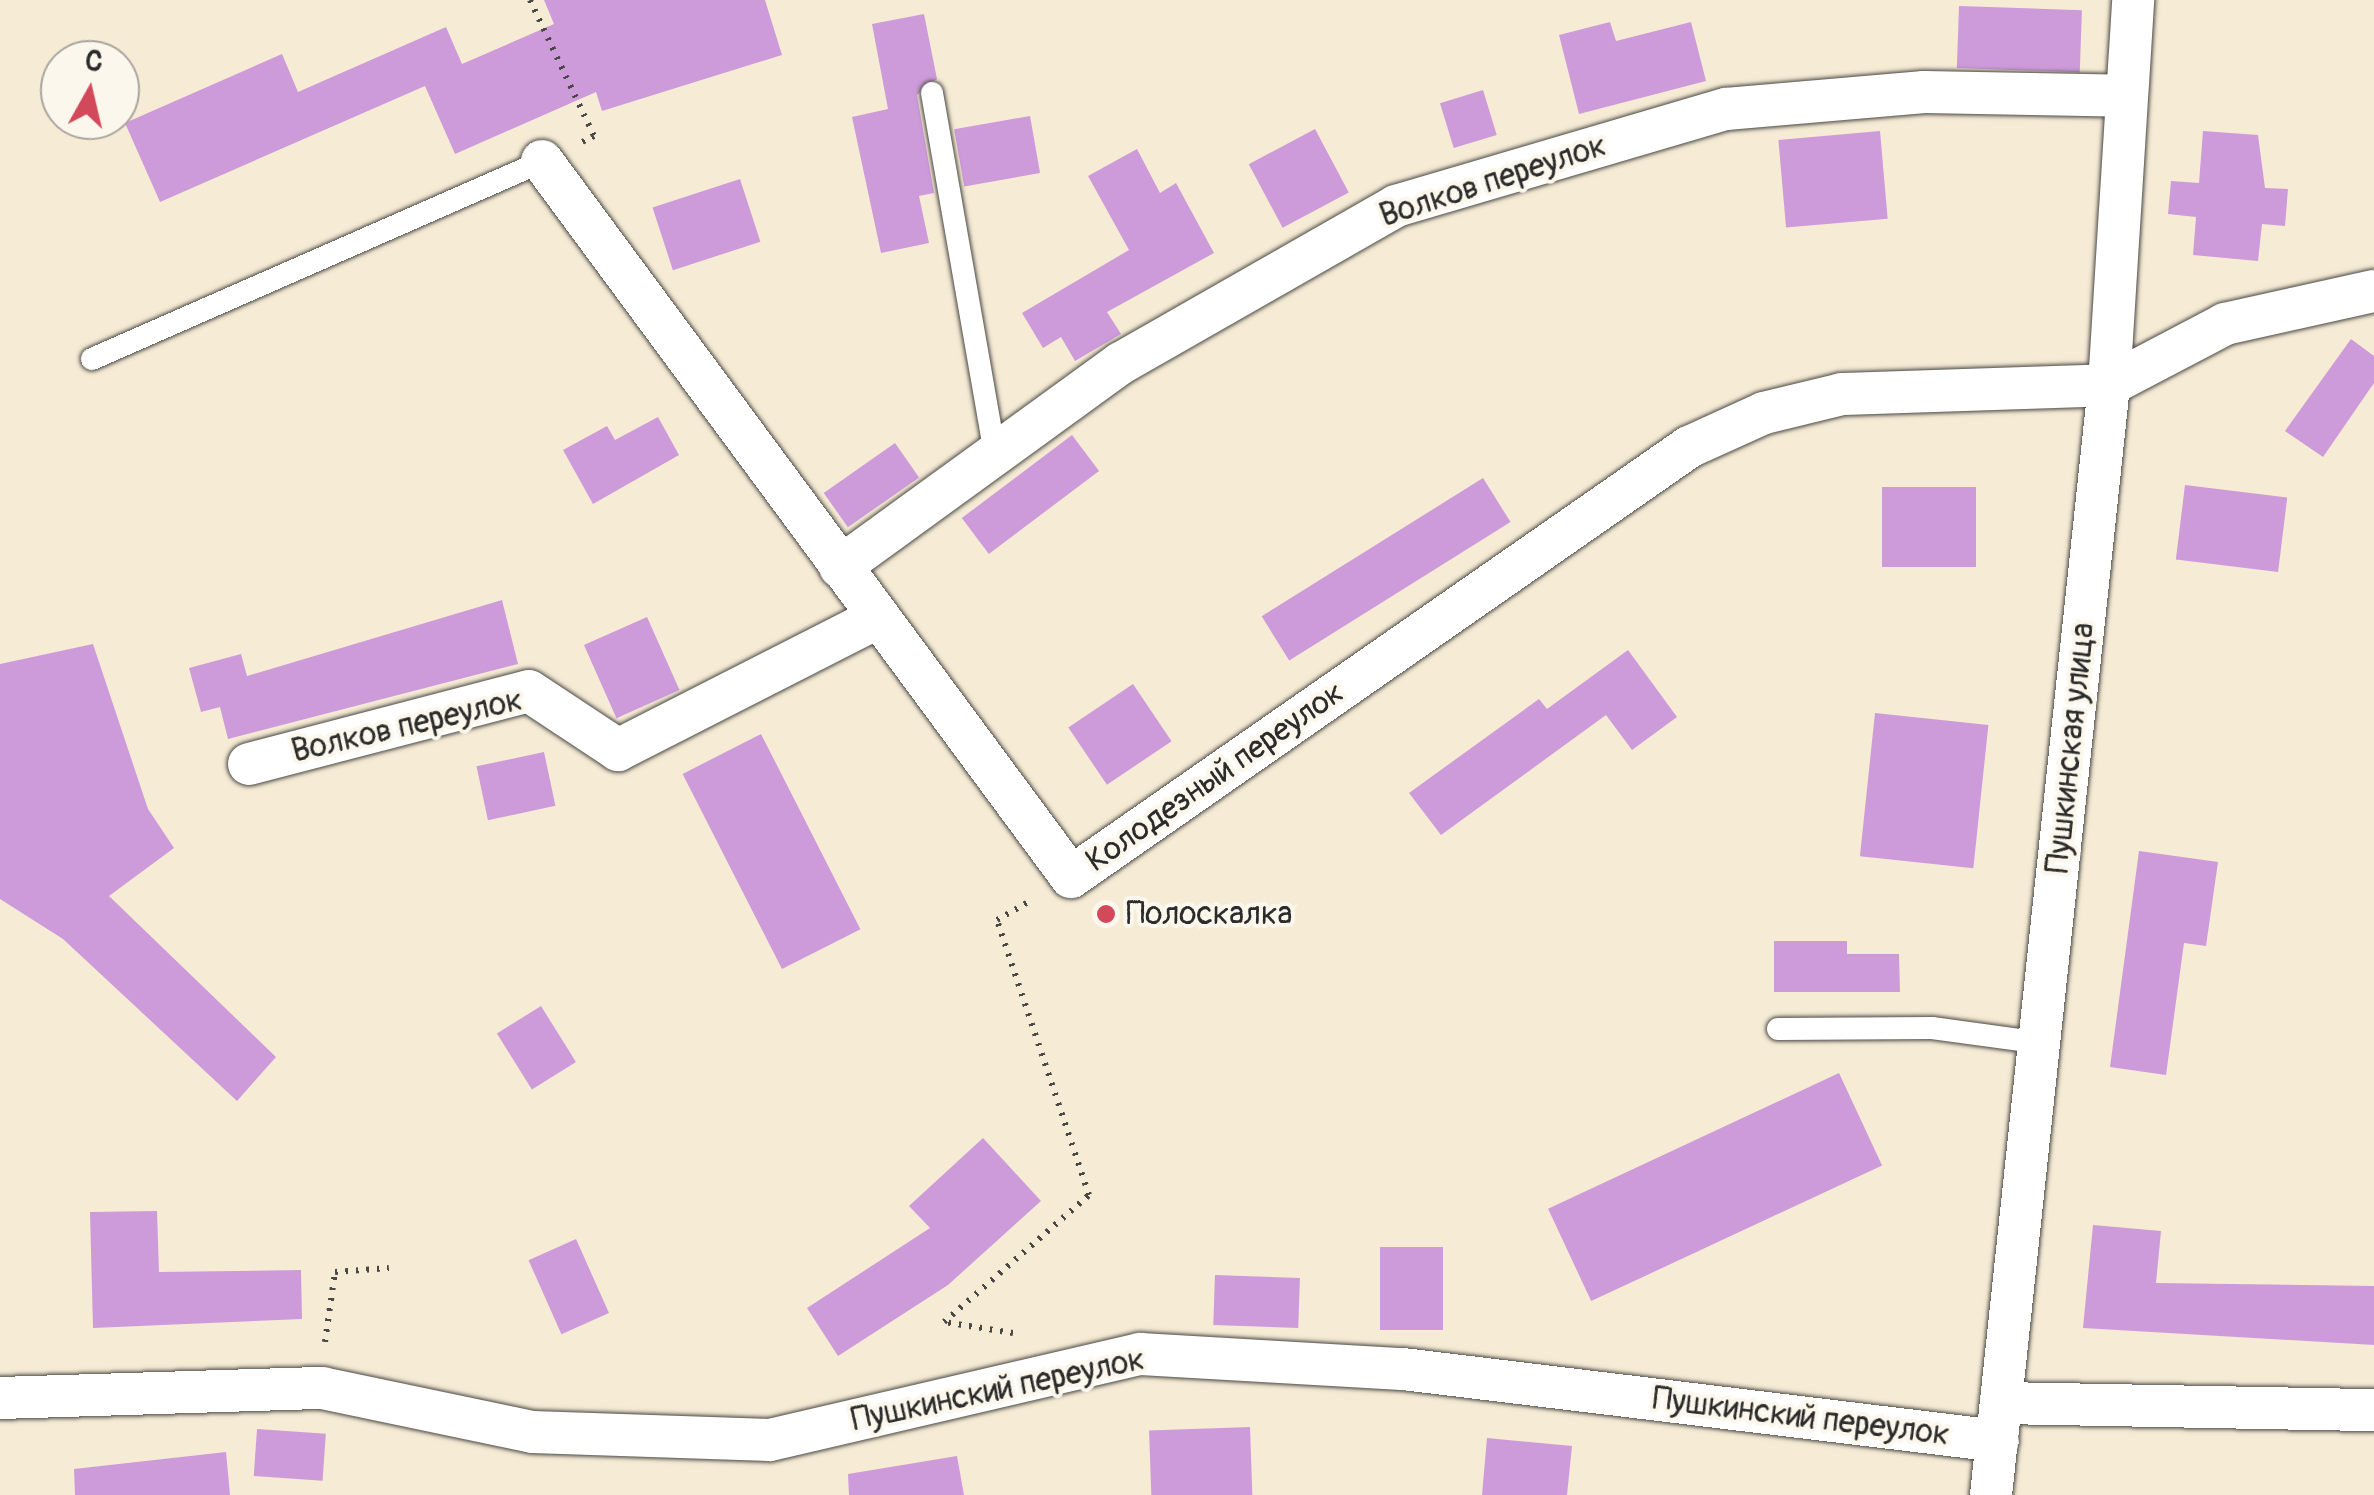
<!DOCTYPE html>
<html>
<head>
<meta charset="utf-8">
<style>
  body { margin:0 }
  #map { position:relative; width:2374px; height:1495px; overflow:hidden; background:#f6ebd5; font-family:Pangolin,sans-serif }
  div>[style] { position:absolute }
  .building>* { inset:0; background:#ce9bda; transform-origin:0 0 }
  .path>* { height:6px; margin-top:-3px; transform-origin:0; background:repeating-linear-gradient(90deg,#494844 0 2.5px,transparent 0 10.5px) }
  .roads { filter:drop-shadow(0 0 2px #494844) drop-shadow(0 0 2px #494844) }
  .lane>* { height:22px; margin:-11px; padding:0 11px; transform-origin:11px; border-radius:11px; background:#fff }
  .street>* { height:42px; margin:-21px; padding:0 21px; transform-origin:21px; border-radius:21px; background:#fff }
  .dots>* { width:28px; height:28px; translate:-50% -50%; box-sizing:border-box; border:5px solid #fbf7ec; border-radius:50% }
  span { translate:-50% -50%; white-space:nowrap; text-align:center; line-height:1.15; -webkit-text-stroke:8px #fbf7ec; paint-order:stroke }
  .street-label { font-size:32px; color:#2b2b2b }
  .poi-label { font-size:32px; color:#2b2b2b }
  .left { translate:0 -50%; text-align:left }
  .north { position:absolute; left:40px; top:40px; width:100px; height:100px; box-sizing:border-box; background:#fbf7ec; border:2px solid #a8a59f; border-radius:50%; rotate:8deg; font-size:28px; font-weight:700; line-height:40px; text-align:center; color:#2b2b2b }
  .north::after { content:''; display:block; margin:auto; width:35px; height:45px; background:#d1495b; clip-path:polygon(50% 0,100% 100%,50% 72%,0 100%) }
</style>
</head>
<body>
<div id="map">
  <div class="building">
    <div style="clip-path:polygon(544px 0,765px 0,782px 55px,602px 111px,596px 92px,455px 154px,425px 86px,160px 202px,125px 123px,282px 54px,298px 92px,446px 27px,462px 64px,554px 24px)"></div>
    <div style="left:1959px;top:6px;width:123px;height:62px;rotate:2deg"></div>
    <div style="clip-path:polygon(924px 14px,937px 79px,917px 95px,934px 193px,919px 196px,929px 243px,881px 253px,852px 117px,888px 109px,872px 24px)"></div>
    <div style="clip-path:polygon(1610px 22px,1616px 41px,1691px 22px,1706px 81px,1579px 114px,1559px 35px)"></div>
    <div style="left:1483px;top:90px;width:47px;height:45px;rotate:73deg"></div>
    <div style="left:1030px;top:116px;width:58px;height:77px;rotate:80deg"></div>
    <div style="left:1315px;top:129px;width:72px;height:75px;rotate:62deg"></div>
    <div style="left:1880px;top:131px;width:88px;height:102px;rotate:85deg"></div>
    <div style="clip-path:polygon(2203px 131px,2258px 135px,2265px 188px,2288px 189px,2285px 226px,2262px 224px,2258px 261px,2193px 255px,2196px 217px,2168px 214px,2171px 181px,2199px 183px)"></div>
    <div style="clip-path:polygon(1137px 149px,1160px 193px,1176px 183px,1214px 253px,1107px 312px,1121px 334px,1075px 361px,1061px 337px,1043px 348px,1022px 313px,1129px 250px,1088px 176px)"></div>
    <div style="left:740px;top:179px;width:66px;height:92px;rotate:72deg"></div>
    <div style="clip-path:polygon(2351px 339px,2374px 356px,2374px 383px,2323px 457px,2285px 431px)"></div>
    <div style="clip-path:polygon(658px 417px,679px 455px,593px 504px,563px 450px,607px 426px,615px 440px)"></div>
    <div style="left:1072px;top:435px;width:45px;height:138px;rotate:53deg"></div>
    <div style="left:895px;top:443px;width:42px;height:87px;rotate:55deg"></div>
    <div style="left:1483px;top:478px;width:52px;height:261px;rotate:58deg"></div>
    <div style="left:2185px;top:485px;width:103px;height:75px;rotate:7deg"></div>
    <div style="left:1976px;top:487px;width:80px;height:94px;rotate:90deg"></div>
    <div style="clip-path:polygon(502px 600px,518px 664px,228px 739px,220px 707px,201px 712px,189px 668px,241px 654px,247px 676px)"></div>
    <div style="left:647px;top:617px;width:80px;height:69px;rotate:66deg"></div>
    <div style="clip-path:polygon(93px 644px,148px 809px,174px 848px,109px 896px,276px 1057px,237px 1101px,63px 939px,0 899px,0 664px)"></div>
    <div style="clip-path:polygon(1628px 650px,1677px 717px,1632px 750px,1606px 715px,1441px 835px,1409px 793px,1539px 699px,1547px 709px)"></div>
    <div style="left:1133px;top:684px;width:69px;height:78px;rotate:56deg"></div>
    <div style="left:1875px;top:713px;width:114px;height:144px;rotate:6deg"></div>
    <div style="left:761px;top:734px;width:219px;height:88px;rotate:63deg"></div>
    <div style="left:544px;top:752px;width:55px;height:69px;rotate:78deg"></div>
    <div style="clip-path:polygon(2139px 851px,2218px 862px,2206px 946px,2184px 943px,2166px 1075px,2110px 1067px)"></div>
    <div style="clip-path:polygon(1774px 941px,1847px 941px,1847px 954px,1899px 954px,1900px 992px,1774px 992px)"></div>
    <div style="left:541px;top:1006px;width:66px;height:52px;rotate:58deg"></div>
    <div style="left:1839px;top:1073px;width:102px;height:321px;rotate:65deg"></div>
    <div style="clip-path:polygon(983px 1138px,1041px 1201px,948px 1285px,838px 1356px,807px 1308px,930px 1228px,909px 1206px)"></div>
    <div style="clip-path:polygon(157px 1211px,159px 1272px,301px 1270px,302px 1319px,93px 1328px,90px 1212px)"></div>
    <div style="clip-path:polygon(2093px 1225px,2161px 1231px,2156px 1283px,2374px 1286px,2374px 1345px,2083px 1328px)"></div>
    <div style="left:576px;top:1239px;width:81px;height:52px;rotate:66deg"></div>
    <div style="left:1380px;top:1247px;width:63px;height:83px"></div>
    <div style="left:1215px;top:1275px;width:85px;height:50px;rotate:2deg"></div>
    <div style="left:1250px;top:1427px;width:68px;height:101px;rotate:88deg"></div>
    <div style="left:257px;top:1429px;width:69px;height:47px;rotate:4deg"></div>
    <div style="clip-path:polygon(1487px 1438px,1572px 1446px,1567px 1495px,1482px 1495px)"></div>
    <div style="clip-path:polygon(226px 1452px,230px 1495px,75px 1495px,74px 1469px)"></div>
    <div style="clip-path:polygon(957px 1456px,964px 1495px,849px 1495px,848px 1474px)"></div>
  </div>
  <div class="path">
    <div style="left:530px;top:0;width:150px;rotate:64.8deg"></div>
    <div style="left:594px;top:136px;width:13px;rotate:153deg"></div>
    <div style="left:1013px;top:1333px;width:70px;rotate:-170.9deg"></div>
    <div style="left:944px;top:1322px;width:193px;rotate:-41.2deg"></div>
    <div style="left:1089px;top:1195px;width:290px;rotate:-108.5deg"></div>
    <div style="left:997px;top:920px;width:39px;rotate:-30deg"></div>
    <div style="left:325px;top:1342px;width:71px;rotate:-81.9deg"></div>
    <div style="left:335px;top:1272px;width:54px;rotate:-4.2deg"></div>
  </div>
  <div class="roads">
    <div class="lane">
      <div style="left:932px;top:93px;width:359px;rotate:80.1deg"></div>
      <div style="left:92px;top:359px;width:492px;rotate:-23.7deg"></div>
      <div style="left:1778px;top:1029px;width:154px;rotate:-0.4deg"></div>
      <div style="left:1932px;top:1028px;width:110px;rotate:7.8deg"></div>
    </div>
    <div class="street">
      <div style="left:542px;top:161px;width:890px;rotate:53.54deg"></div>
      <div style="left:1071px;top:877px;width:753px;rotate:-34.83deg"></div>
      <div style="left:1689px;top:447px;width:82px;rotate:-24.4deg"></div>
      <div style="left:1764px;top:413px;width:80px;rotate:-13.7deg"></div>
      <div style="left:1842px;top:394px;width:267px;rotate:-1.9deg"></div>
      <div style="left:2109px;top:385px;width:131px;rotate:-27.7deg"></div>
      <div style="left:2225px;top:324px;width:153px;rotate:-12.5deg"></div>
      <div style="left:840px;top:567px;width:347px;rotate:-36deg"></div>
      <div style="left:1121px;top:363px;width:317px;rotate:-29.7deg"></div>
      <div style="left:1396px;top:206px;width:344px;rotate:-16.4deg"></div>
      <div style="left:1726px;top:109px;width:199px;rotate:-4.9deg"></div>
      <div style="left:1924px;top:92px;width:201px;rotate:1.1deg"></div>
      <div style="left:249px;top:764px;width:289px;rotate:-14.6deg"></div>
      <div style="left:529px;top:691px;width:107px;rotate:33.5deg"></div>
      <div style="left:618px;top:750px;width:291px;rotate:-27deg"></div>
      <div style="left:0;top:1398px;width:322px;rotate:-1.8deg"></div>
      <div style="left:322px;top:1388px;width:215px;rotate:11.8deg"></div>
      <div style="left:532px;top:1432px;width:238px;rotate:1.9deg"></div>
      <div style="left:770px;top:1440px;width:380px;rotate:-13.1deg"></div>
      <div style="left:1140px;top:1354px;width:263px;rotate:3.3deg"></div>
      <div style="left:1403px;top:1369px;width:599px;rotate:6.9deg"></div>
      <div style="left:2001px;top:1403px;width:373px;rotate:1.1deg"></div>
      <div style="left:1991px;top:1495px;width:1116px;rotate:-83.93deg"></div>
      <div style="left:2109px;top:385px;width:386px;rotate:-86.4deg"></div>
    </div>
  </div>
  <div class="dots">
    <div style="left:1106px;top:914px;background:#d1495b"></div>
  </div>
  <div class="street-label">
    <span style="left:1493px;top:181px;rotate:-18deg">Волков переулок</span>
    <span style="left:407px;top:726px;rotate:-13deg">Волков переулок</span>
    <span style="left:2071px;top:748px;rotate:-84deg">Пушкинская улица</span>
    <span style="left:1215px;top:777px;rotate:-35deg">Колодезный переулок</span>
    <span style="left:998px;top:1390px;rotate:-12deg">Пушкинский переулок</span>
    <span style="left:1801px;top:1417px;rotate:7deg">Пушкинский переулок</span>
  </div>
  <div class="poi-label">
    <span class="left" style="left:1126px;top:914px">Полоскалка</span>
  </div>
  <div class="north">С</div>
</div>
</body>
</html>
